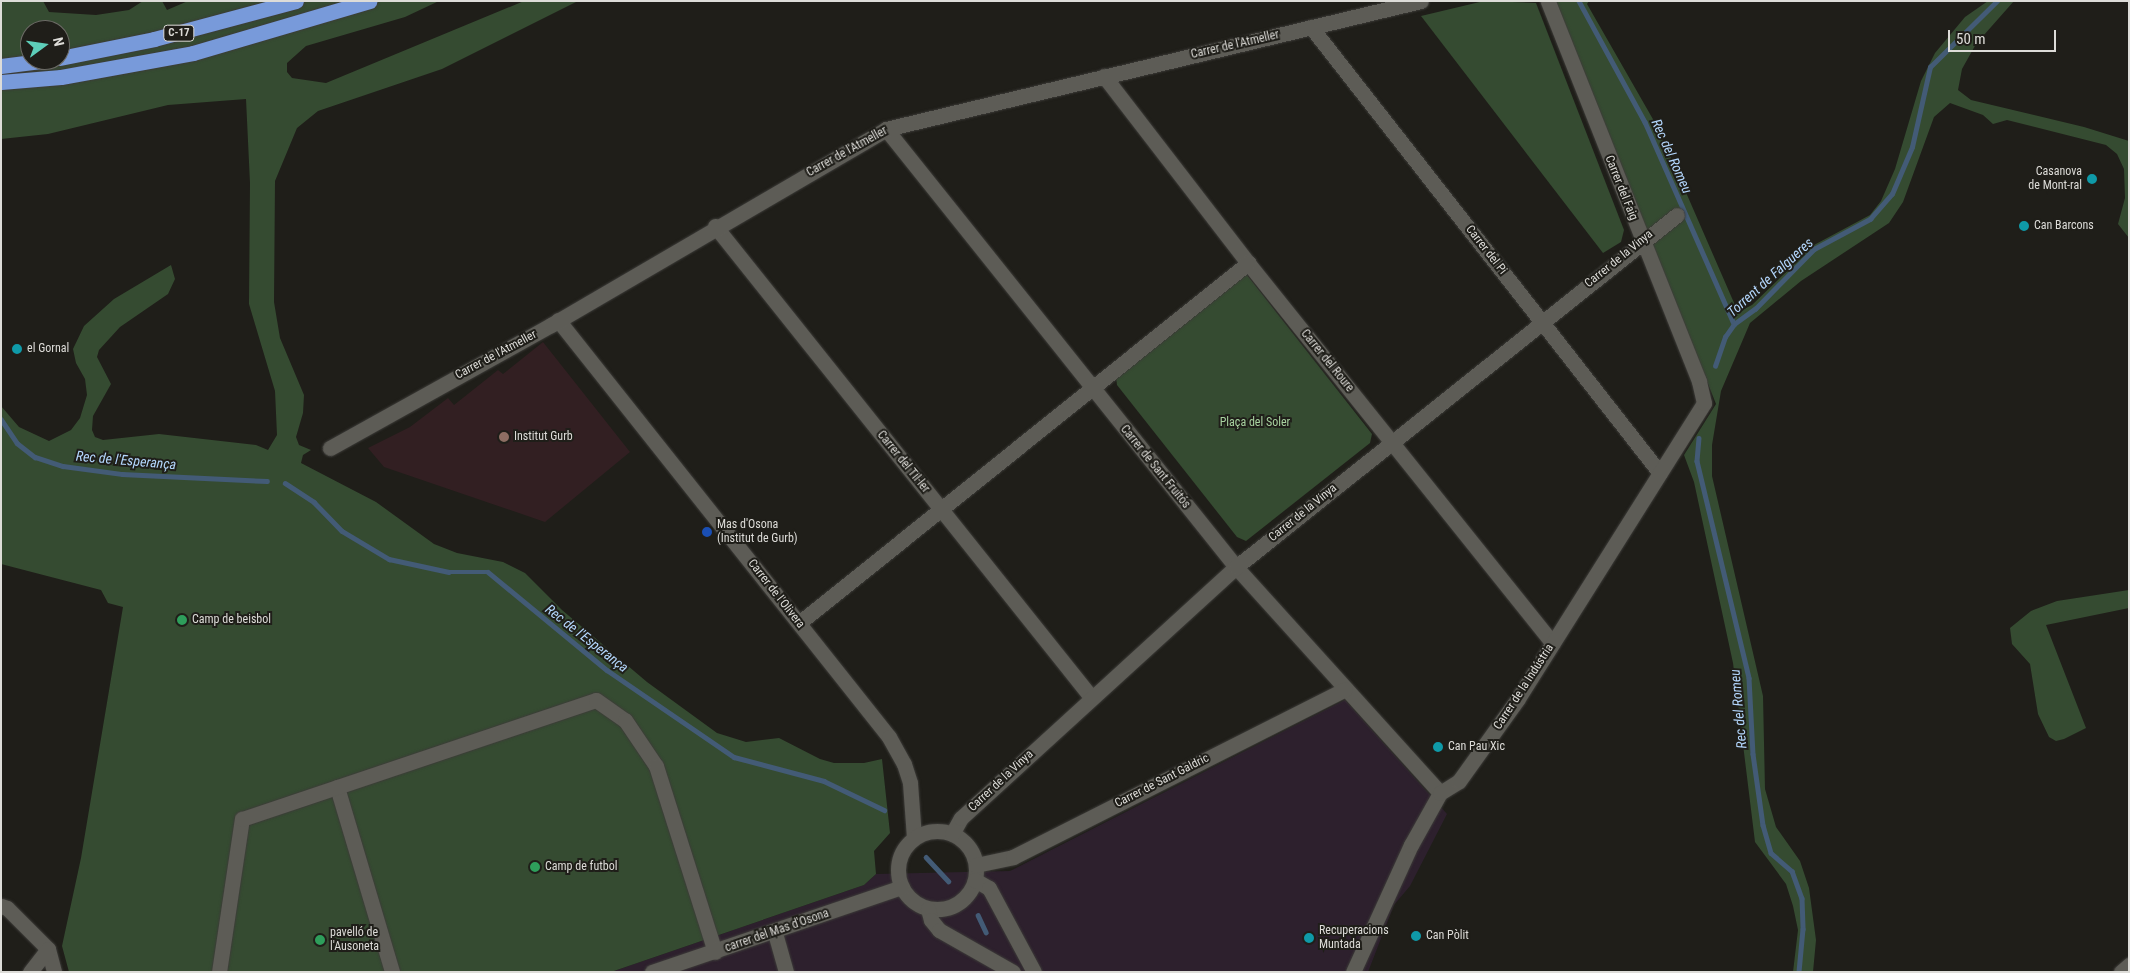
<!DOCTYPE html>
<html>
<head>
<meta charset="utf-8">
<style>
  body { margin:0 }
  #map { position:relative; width:2130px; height:973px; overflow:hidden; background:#1f1e19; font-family:"Roboto Condensed",sans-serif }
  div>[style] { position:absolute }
  .industrial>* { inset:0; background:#2d202d }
  .education>* { inset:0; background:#321f22 }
  .green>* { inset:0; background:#354b31 }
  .stream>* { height:4.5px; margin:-2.25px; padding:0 2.25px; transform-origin:2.25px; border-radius:2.25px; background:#435b76 }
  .roads { filter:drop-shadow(0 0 1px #3c3b38) drop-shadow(0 0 1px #3c3b38) }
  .street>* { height:15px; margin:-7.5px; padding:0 7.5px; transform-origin:7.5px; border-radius:7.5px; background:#5d5c56 }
  .street>.ring { margin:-7.5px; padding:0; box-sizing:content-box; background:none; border:15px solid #5d5c56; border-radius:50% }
  .secondary>* { height:15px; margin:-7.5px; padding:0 7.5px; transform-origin:7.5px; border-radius:7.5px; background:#5d5c56 }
  .highway>* { height:15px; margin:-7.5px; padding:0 7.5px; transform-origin:7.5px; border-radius:7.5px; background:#789ada }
  .dots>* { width:14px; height:14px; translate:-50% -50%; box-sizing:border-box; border:2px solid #1f1e19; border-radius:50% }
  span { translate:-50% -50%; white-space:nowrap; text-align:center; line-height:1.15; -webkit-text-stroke:4px #1f1e19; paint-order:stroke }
  .shield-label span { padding:1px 4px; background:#1f1e19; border:1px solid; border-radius:4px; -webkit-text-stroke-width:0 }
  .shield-label { font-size:11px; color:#dddcd8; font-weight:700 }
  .street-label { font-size:12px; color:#dddcd8 }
  .poi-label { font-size:12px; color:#dddcd8 }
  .right { translate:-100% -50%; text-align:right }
  .left { translate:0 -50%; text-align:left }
  .park-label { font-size:12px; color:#a8d2a0 }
  .water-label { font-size:14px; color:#b3d6fc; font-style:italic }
  .frame { position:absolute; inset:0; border:2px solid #dddcd8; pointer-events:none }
  .north { position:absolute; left:20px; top:20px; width:50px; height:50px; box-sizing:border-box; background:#1f1e19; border:1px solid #6b6a65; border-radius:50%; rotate:76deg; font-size:14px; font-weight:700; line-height:20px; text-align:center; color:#dddcd8 }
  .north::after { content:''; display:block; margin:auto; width:18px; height:22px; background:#5dceb9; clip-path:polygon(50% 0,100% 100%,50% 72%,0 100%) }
  .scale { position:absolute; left:1948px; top:30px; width:108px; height:22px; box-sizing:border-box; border:2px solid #dddcd8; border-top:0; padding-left:6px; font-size:15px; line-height:18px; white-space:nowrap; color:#dddcd8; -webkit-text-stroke:4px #1f1e19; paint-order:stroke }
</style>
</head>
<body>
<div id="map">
  <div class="industrial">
    <div style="clip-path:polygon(1345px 700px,1447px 814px,1410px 886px,1394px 905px,1368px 972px,611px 972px,864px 885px,876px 874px,1010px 871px)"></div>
  </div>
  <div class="education">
    <div style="clip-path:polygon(543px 342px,630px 452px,545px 522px,384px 467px,368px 448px,410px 427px,448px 398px,454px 405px,498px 370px,503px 374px)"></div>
  </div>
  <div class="green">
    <div style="clip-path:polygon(evenodd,5px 1px,43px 1px,49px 12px,96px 15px,129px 10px,143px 1px,162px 1px,167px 10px,188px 1px,439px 1px,405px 17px,306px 46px,287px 63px,287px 72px,292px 78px,326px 83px,524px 1px,578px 1px,442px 69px,318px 111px,297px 128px,275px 181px,274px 302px,280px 338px,304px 395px,303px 413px,296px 437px,299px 445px,311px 450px,303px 455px,301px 463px,376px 502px,434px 544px,457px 553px,503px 562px,525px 573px,562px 610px,647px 682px,717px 733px,746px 742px,779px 738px,820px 759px,834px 763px,864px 763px,882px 759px,890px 833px,874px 851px,876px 874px,864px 885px,611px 972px,69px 972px,62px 946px,81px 858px,123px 607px,108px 603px,101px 590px,1px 564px,1px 406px,19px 427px,49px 441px,71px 430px,80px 418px,87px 395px,85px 379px,76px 363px,73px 349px,84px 326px,114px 299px,171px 265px,175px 279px,168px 294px,120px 327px,99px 350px,97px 357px,111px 384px,93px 416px,92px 430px,95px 437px,103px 440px,159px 434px,256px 445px,268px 450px,277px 435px,275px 391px,249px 304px,250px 183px,246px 99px,168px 105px,48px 134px,1px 139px,1px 3px,5px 1px,30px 30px,60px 30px,60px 60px,30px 60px,30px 30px)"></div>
    <div style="clip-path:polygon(1484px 1px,1536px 3px,1624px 230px,1621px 242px,1603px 253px,1421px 16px)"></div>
    <div style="clip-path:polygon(1556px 1px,1589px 1px,1587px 4px,1658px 128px,1738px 312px,1752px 305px,1814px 245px,1870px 215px,1881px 201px,1895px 169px,1921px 81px,1935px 53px,1965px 17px,1988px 1px,2014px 1px,1976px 44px,1962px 69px,1958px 90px,1971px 100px,2084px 127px,2129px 141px,2129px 238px,2118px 224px,2125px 198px,2124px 169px,2117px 154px,2106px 145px,2007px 120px,1993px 124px,1983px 115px,1950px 103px,1934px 117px,1903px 202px,1889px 223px,1801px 281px,1750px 323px,1721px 391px,1712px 445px,1712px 476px,1763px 696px,1765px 789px,1776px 827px,1800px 861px,1809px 888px,1816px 940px,1813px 972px,1793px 972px,1798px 930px,1793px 906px,1786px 884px,1755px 842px,1733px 663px,1694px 482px,1684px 455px,1716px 404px)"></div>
    <div style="clip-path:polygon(1241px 274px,1247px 275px,1372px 434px,1370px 443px,1246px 541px,1237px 537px,1117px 385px,1116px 377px)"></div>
    <div style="clip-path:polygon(2129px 590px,2129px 608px,2046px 625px,2086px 728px,2064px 739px,2056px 741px,2049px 737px,2038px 714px,2030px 664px,2012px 644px,2010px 628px,2031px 611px,2057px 601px)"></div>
  </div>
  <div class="stream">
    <div style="left:1579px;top:1px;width:138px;rotate:61.4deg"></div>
    <div style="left:1645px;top:122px;width:221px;rotate:66.2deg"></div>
    <div style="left:1715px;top:366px;width:31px;rotate:-71deg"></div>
    <div style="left:1725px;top:337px;width:16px;rotate:-55deg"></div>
    <div style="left:1734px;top:324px;width:26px;rotate:-36deg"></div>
    <div style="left:1755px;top:309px;width:84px;rotate:-45.5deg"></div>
    <div style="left:1814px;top:249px;width:64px;rotate:-28.2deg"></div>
    <div style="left:1870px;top:219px;width:33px;rotate:-49deg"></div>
    <div style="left:1892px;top:194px;width:51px;rotate:-66.9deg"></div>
    <div style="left:1912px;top:147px;width:82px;rotate:-77.3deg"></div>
    <div style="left:1930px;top:67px;width:94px;rotate:-44.6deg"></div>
    <div style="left:1px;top:419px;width:29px;rotate:56deg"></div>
    <div style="left:17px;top:443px;width:23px;rotate:38deg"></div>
    <div style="left:35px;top:457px;width:29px;rotate:18deg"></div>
    <div style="left:63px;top:466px;width:60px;rotate:7.7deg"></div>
    <div style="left:122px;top:474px;width:145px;rotate:2.8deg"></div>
    <div style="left:1699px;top:438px;width:23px;rotate:95deg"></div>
    <div style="left:1697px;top:461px;width:223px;rotate:76.5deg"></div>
    <div style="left:1749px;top:678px;width:76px;rotate:87deg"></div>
    <div style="left:1753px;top:754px;width:72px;rotate:82deg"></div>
    <div style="left:1763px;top:825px;width:29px;rotate:74deg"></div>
    <div style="left:1771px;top:853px;width:28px;rotate:41deg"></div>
    <div style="left:1792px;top:871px;width:29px;rotate:70deg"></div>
    <div style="left:1802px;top:898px;width:31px;rotate:88deg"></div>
    <div style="left:1803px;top:929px;width:43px;rotate:95.3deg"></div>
    <div style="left:285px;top:483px;width:35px;rotate:33deg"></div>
    <div style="left:314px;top:502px;width:40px;rotate:46deg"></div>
    <div style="left:342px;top:531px;width:55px;rotate:30.8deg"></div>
    <div style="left:389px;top:559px;width:61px;rotate:12.2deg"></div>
    <div style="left:449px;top:572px;width:39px"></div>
    <div style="left:488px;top:572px;width:154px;rotate:39.5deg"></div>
    <div style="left:607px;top:670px;width:154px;rotate:34.4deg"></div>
    <div style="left:734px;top:757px;width:93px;rotate:14.9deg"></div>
    <div style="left:824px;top:781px;width:67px;rotate:25.8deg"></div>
    <div style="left:926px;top:857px;width:33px;rotate:47deg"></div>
    <div style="left:978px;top:915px;width:19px;rotate:65deg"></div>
  </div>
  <div class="roads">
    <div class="street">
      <div style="left:1311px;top:27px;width:566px;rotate:51.96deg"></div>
      <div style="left:1104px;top:76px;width:236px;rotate:52.4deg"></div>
      <div style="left:1248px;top:263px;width:487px;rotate:51.3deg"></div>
      <div style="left:886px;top:129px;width:561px;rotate:51.37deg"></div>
      <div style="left:1236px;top:567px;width:304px;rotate:47.9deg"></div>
      <div style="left:715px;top:226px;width:603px;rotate:51.4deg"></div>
      <div style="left:558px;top:320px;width:532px;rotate:51.56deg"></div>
      <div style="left:889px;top:737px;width:31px;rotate:61deg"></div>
      <div style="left:904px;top:764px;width:20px;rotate:72deg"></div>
      <div style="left:910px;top:783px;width:55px;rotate:85.8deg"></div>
      <div style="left:330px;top:448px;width:253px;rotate:-29.1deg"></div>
      <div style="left:551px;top:325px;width:388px;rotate:-30.3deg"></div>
      <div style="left:886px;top:129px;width:550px;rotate:-13.46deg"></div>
      <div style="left:799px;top:623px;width:576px;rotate:-38.72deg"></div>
      <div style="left:337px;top:787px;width:193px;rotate:73.4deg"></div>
      <div class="ring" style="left:898px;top:831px;width:63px;height:63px"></div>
      <div style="left:952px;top:834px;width:18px;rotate:-61deg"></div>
      <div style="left:961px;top:818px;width:372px;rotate:-42.4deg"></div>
      <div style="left:1236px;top:567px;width:564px;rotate:-38.6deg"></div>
      <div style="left:976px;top:865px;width:38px;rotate:-12deg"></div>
      <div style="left:1013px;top:857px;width:372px;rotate:-26.8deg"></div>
      <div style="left:975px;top:880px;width:16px;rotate:30deg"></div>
      <div style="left:989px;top:888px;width:95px;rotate:61.8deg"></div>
      <div style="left:1px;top:906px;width:6px;rotate:18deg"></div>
      <div style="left:7px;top:908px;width:58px;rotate:45deg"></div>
      <div style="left:928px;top:909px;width:11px;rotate:75deg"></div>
      <div style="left:931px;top:920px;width:13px;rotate:51deg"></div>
      <div style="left:939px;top:930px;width:85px;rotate:29.6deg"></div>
      <div style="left:775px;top:933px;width:41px;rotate:74.2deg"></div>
      <div style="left:48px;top:949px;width:24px;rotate:75deg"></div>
      <div style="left:30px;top:972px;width:29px;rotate:-52deg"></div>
      <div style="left:219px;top:972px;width:155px;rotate:-81.5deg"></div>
      <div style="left:242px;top:819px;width:373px;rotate:-18.6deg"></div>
      <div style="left:596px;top:700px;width:35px;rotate:35deg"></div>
      <div style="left:625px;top:720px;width:55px;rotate:56deg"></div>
      <div style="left:656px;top:766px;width:195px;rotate:72.4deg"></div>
      <div style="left:652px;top:972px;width:264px;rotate:-18.8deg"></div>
      <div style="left:1353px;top:972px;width:140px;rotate:-65.5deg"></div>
      <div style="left:1411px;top:845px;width:60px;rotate:-60.9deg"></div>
      <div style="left:1440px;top:793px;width:22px;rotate:-32deg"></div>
      <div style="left:1459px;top:781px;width:100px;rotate:-54.4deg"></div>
      <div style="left:1517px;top:700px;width:351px;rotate:-57.8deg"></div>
      <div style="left:1704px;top:403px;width:23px;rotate:-103deg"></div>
      <div style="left:1699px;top:381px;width:409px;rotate:-111.7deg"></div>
    </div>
    <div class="secondary">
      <div style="left:2121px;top:972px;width:11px;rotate:-41deg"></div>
    </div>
    <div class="highway">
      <div style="left:60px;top:58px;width:96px;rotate:-11.4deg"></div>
      <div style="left:154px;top:39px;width:147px;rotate:-15deg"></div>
      <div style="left:1px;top:66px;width:48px;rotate:-7.1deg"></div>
      <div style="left:1px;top:82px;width:60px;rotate:-4.8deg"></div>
      <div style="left:61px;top:77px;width:134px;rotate:-10.3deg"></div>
      <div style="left:193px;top:53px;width:184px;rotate:-16.4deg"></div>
    </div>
  </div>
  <div class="dots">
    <div style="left:2092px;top:179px;background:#0f9aa8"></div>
    <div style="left:2024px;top:226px;background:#0f9aa8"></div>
    <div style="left:17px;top:349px;background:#0f9aa8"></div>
    <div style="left:504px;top:437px;background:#8d6e63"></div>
    <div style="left:707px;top:532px;background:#1a4fb4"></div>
    <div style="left:182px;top:620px;background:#2e9e5b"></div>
    <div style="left:1438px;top:747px;background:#0f9aa8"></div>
    <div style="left:535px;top:867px;background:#2e9e5b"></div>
    <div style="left:1416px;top:936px;background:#0f9aa8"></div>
    <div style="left:1309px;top:938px;background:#0f9aa8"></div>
    <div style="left:320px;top:940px;background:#2e9e5b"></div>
  </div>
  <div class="shield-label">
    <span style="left:179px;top:33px">C-17</span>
  </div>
  <div class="street-label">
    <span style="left:1235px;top:45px;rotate:-13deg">Carrer de l'Atmeller</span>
    <span style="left:847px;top:152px;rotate:-29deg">Carrer de l'Atmeller</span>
    <span style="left:1621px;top:188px;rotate:68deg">Carrer del Faig</span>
    <span style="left:1486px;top:250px;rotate:52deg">Carrer del Pi</span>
    <span style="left:1619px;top:259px;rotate:-39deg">Carrer de la Vinya</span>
    <span style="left:496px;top:355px;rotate:-28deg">Carrer de l'Atmeller</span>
    <span style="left:1327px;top:361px;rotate:51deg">Carrer del Roure</span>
    <span style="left:903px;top:462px;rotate:51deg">Carrer del Til·ler</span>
    <span style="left:1155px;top:467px;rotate:51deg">Carrer de Sant Fruitós</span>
    <span style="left:1303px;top:513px;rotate:-39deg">Carrer de la Vinya</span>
    <span style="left:776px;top:594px;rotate:52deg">Carrer de l'Olivera</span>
    <span style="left:1524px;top:687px;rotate:-57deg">Carrer de la Indústria</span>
    <span style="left:1001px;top:781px;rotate:-43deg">Carrer de la Vinya</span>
    <span style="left:1162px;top:781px;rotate:-27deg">Carrer de Sant Galdric</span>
    <span style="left:777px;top:931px;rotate:-19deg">carrer del Mas d'Osona</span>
  </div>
  <div class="poi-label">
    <span class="right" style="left:2082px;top:179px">Casanova<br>de Mont-ral</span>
    <span class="left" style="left:2034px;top:226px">Can Barcons</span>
    <span class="left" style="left:27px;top:349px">el Gornal</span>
    <span class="left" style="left:514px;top:437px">Institut Gurb</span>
    <span class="left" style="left:717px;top:532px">Mas d'Osona<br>(Institut de Gurb)</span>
    <span class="left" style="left:192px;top:620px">Camp de beisbol</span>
    <span class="left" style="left:1448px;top:747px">Can Pau Xic</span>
    <span class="left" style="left:545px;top:867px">Camp de futbol</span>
    <span class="left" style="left:1319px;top:938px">Recuperacions<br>Muntada</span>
    <span class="left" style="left:330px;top:940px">pavelló de<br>l'Ausoneta</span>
    <span class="left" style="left:1426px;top:936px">Can Pòlit</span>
  </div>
  <div class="park-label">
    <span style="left:1255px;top:423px">Plaça del Soler</span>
  </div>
  <div class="water-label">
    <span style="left:1672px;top:156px;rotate:66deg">Rec del Romeu</span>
    <span style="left:1770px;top:277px;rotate:-42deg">Torrent de Falgueres</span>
    <span style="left:126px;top:460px;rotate:5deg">Rec de l'Esperança</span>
    <span style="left:587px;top:638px;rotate:38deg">Rec de l'Esperança</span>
    <span style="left:1738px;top:709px;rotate:-95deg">Rec del Romeu</span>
  </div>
  <div class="frame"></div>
  <div class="north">N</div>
  <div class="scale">50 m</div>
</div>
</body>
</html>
